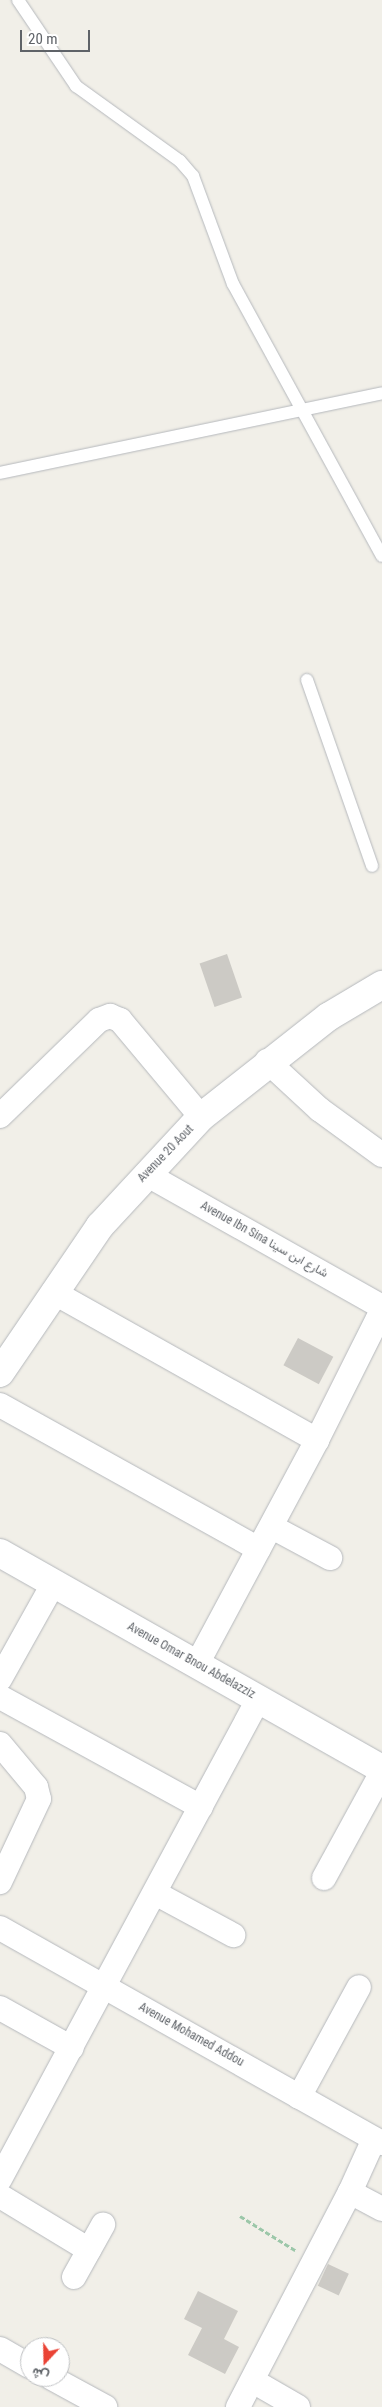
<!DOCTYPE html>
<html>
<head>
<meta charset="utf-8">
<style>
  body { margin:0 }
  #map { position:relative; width:382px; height:2407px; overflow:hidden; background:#f1efe8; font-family:"Roboto Condensed",Vazirmatn,sans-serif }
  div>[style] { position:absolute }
  .building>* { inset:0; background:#cccac5; transform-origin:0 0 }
  .path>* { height:3px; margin-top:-1.5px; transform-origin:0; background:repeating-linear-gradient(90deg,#9cc7a9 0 5px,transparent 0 7.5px) }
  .roads { filter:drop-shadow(0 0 1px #b5b8bc) drop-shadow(0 0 1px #b5b8bc) }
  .service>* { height:12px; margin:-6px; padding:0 6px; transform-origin:6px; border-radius:6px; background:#fff }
  .minor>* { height:24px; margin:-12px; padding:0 12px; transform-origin:12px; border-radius:12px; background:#fff }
  .tertiary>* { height:28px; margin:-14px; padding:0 14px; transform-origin:14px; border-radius:14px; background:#fff }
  span { translate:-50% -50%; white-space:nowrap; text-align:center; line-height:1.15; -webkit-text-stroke:4px #fff; paint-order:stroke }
  .street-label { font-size:12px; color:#5f6368 }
  .north { position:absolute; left:20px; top:2337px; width:50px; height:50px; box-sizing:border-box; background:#fff; border:1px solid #bfc1c3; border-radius:50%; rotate:201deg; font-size:14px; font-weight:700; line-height:20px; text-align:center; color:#5f6368 }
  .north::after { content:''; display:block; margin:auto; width:18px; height:22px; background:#ea4335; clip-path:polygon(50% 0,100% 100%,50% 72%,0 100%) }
  .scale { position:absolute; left:20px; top:30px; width:70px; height:22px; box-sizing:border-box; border:2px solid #5f6368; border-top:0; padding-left:6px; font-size:15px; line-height:18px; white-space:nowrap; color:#5f6368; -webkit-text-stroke:4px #fff; paint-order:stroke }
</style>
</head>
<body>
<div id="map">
  <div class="building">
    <div style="left:227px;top:954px;width:46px;height:29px;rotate:71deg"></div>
    <div style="left:298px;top:1338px;width:40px;height:31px;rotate:28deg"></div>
    <div style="left:328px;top:2264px;width:23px;height:24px;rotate:25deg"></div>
    <div style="clip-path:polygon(198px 2291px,238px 2311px,224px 2339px,239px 2347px,225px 2374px,188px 2355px,202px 2328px,184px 2319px)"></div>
  </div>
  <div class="path">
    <div style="left:240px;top:2216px;width:65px;rotate:31.7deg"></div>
  </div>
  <div class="roads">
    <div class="service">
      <div style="left:18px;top:0;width:104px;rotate:56deg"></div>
      <div style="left:76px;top:86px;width:128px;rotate:35.8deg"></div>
      <div style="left:180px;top:161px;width:20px;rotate:49deg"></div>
      <div style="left:193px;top:176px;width:115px;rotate:69.7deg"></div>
      <div style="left:233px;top:284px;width:310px;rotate:61.3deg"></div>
      <div style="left:0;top:473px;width:390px;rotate:-11.8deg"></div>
      <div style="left:307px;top:680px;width:197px;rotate:70.7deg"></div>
    </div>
    <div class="minor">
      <div style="left:267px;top:1061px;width:71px;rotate:42.7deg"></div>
      <div style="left:319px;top:1109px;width:78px;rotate:36.1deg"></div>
      <div style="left:0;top:1116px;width:138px;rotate:-44.1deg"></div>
      <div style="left:99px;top:1020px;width:12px;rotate:-20deg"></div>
      <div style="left:110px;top:1016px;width:11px;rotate:22deg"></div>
      <div style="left:120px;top:1020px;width:126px;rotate:50.1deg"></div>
      <div style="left:146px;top:1174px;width:271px;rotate:29.4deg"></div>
      <div style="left:53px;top:1292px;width:303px;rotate:29.3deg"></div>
      <div style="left:0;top:1405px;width:296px;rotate:29.1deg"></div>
      <div style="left:272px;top:1527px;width:66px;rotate:28.1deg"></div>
      <div style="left:197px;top:1664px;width:254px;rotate:-61.8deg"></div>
      <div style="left:317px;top:1440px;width:145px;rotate:-63.4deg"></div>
      <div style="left:0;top:1679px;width:109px;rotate:-60.8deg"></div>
      <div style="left:0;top:1697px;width:229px;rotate:28.7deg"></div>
      <div style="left:0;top:1744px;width:56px;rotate:50.1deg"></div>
      <div style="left:36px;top:1787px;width:12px;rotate:76deg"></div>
      <div style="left:39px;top:1799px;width:92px;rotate:115.2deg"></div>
      <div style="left:324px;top:1878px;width:121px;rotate:-61.3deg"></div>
      <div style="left:155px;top:1893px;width:89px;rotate:28.3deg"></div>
      <div style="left:0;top:1928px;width:438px;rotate:29.4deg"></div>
      <div style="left:0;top:2008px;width:82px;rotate:29.1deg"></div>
      <div style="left:299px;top:2097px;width:125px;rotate:-61.4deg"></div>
      <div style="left:0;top:2179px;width:546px;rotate:-61.7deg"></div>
      <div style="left:350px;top:2192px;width:36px;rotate:28deg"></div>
      <div style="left:0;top:2196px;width:104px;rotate:31.2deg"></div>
      <div style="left:74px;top:2277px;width:60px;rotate:-60.9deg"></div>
      <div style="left:0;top:2349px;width:34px;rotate:30deg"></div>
      <div style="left:50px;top:2377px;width:63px;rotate:28.6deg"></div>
      <div style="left:253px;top:2381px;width:52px;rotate:30deg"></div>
      <div style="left:238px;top:2407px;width:242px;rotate:-62.5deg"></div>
      <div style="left:350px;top:2192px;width:58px;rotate:-65.6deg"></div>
    </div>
    <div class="tertiary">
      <div style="left:0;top:1373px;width:178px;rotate:-55.8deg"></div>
      <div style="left:100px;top:1226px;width:149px;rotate:-47.2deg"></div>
      <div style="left:201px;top:1117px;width:162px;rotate:-38.2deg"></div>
      <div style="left:328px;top:1017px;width:63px;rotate:-30.7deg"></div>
      <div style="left:0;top:1553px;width:439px;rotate:29.5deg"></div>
    </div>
  </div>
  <div class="street-label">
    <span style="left:166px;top:1154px;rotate:-46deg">Avenue 20 Aout</span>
    <span style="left:264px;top:1240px;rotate:29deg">Avenue Ibn Sina شارع ابن سينا</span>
    <span style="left:191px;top:1661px;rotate:29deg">Avenue Omar Bnou Abdelazziz</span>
    <span style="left:191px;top:2035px;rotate:29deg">Avenue Mohamed Addou</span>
  </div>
  <div class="north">ش</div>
  <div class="scale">20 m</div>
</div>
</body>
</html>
